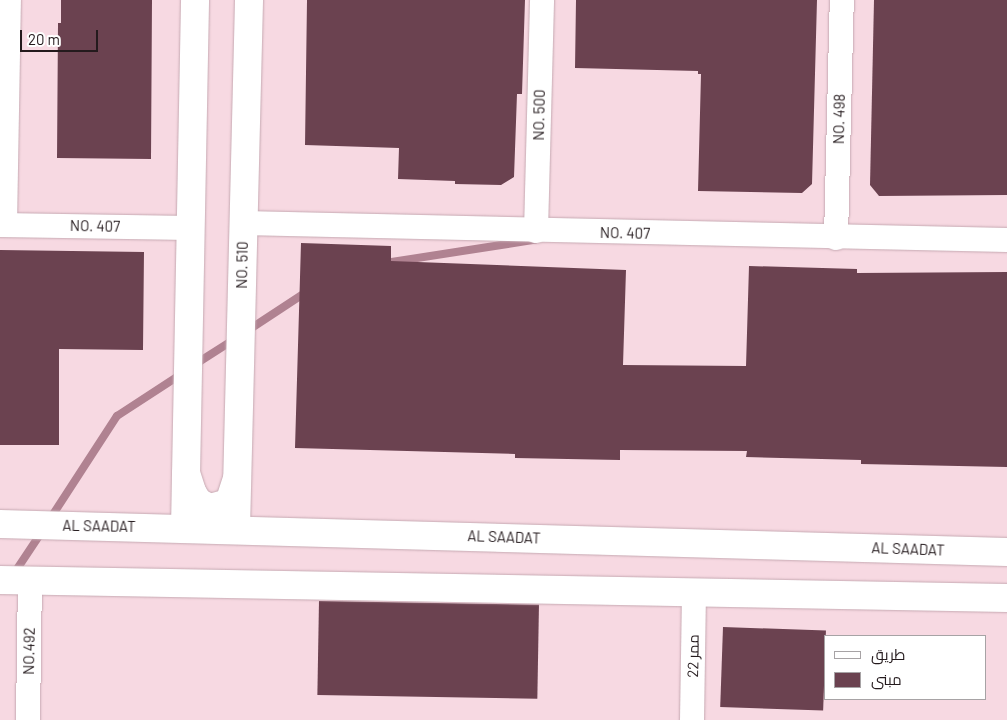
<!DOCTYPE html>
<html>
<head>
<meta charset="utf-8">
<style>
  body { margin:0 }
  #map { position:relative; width:1007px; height:720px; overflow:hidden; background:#f7d9e2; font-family:Barlow,Cairo,sans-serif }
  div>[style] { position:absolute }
  .stream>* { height:8px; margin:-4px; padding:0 4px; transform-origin:4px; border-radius:4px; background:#b08291 }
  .building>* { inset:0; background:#6b4250; transform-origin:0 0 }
  .roads { filter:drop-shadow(0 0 1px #c6a9b2) drop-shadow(0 0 1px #c6a9b2) }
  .minor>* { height:24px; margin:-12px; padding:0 12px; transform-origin:12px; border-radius:12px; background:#fff }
  .tertiary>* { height:28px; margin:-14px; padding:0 14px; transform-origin:14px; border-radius:14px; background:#fff }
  span { translate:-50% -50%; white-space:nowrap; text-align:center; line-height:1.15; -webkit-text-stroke:5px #fff; paint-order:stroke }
  .street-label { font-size:15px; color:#241a1d }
  .legend { position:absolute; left:824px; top:635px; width:162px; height:65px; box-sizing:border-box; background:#fff; border:1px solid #a7a3a5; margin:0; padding:6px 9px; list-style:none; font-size:15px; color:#241a1d }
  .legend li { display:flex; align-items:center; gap:10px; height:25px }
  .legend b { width:25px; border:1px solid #a7a3a5 }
  .scale { position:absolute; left:20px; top:30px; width:78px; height:22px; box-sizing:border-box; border:2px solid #241a1d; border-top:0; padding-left:6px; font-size:15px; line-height:18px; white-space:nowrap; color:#241a1d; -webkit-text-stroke:4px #fff; paint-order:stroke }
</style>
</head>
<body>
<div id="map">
  <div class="stream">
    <div style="left:385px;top:263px;width:151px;rotate:-8.8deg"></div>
    <div style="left:247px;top:331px;width:73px;rotate:-33.3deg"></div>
    <div style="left:194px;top:365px;width:49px;rotate:-32.4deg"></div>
    <div style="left:50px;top:519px;width:123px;rotate:-57deg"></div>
    <div style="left:117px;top:416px;width:79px;rotate:-33.1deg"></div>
    <div style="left:13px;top:575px;width:54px;rotate:-56.3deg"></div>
  </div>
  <div class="building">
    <div style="clip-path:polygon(61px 0,152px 0,151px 159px,57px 158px,58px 23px,61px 23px)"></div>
    <div style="clip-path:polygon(307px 0,525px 0,522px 94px,517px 94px,514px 177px,501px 185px,455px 184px,455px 181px,398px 179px,399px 148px,305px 145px)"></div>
    <div style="clip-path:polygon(576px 0,817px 0,812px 184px,802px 193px,698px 191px,701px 74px,698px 74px,698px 71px,575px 68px)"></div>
    <div style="clip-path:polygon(874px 0,1007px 0,1007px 195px,879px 196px,870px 185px)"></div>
    <div style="clip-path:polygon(301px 243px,391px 246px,391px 261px,626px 270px,623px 365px,746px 366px,749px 266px,857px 269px,857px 273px,1007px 272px,1007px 467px,861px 464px,861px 460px,746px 457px,747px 451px,620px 450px,620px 460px,515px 458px,515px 454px,295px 448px)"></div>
    <div style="clip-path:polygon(0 250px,144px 252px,143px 350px,59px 349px,59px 445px,0 445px)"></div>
    <div style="left:319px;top:601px;width:220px;height:94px;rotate:1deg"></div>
    <div style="left:723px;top:627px;width:103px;height:80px;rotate:2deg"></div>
  </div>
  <div class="roads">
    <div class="minor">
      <div style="left:243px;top:223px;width:764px;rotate:1.27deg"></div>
      <div style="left:0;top:225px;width:190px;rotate:0.9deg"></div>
      <div style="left:5px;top:225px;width:225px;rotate:-89deg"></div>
      <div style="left:536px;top:231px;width:231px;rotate:-88.5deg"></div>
      <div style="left:836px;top:238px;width:238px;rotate:-88.6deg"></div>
      <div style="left:28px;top:720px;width:139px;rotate:-89.2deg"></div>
      <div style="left:692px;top:720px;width:127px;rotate:-89.1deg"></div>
    </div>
    <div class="tertiary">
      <div style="left:186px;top:473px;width:20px;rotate:72deg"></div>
      <div style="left:192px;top:492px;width:12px;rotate:59deg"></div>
      <div style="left:198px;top:502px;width:13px;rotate:27deg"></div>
      <div style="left:210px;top:508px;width:20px;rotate:-15deg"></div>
      <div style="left:229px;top:503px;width:25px;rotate:-72deg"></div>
      <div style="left:0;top:524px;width:1007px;rotate:1.59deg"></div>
      <div style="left:185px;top:528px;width:528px;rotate:-88.91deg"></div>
      <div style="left:236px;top:529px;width:529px;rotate:-88.59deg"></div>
      <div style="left:0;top:580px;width:1007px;rotate:1.02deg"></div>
    </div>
  </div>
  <div class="street-label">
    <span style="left:539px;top:115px;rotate:-89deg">NO. 500</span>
    <span style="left:839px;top:119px;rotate:-89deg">NO. 498</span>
    <span style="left:95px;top:226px;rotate:1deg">NO. 407</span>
    <span style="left:625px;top:233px;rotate:1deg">NO. 407</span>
    <span style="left:242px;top:265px;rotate:-89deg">NO. 510</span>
    <span style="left:99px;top:526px;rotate:1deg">AL SAADAT</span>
    <span style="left:504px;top:537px;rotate:2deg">AL SAADAT</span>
    <span style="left:908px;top:549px;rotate:2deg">AL SAADAT</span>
    <span style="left:29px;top:651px;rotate:-89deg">NO.492</span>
    <span style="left:693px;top:656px;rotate:-89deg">ممر 22</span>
  </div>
  <ul class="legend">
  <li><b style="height:6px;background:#fff"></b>طريق</li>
  <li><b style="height:14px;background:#6b4250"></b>مبنى</li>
  </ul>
  <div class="scale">20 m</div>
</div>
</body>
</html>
